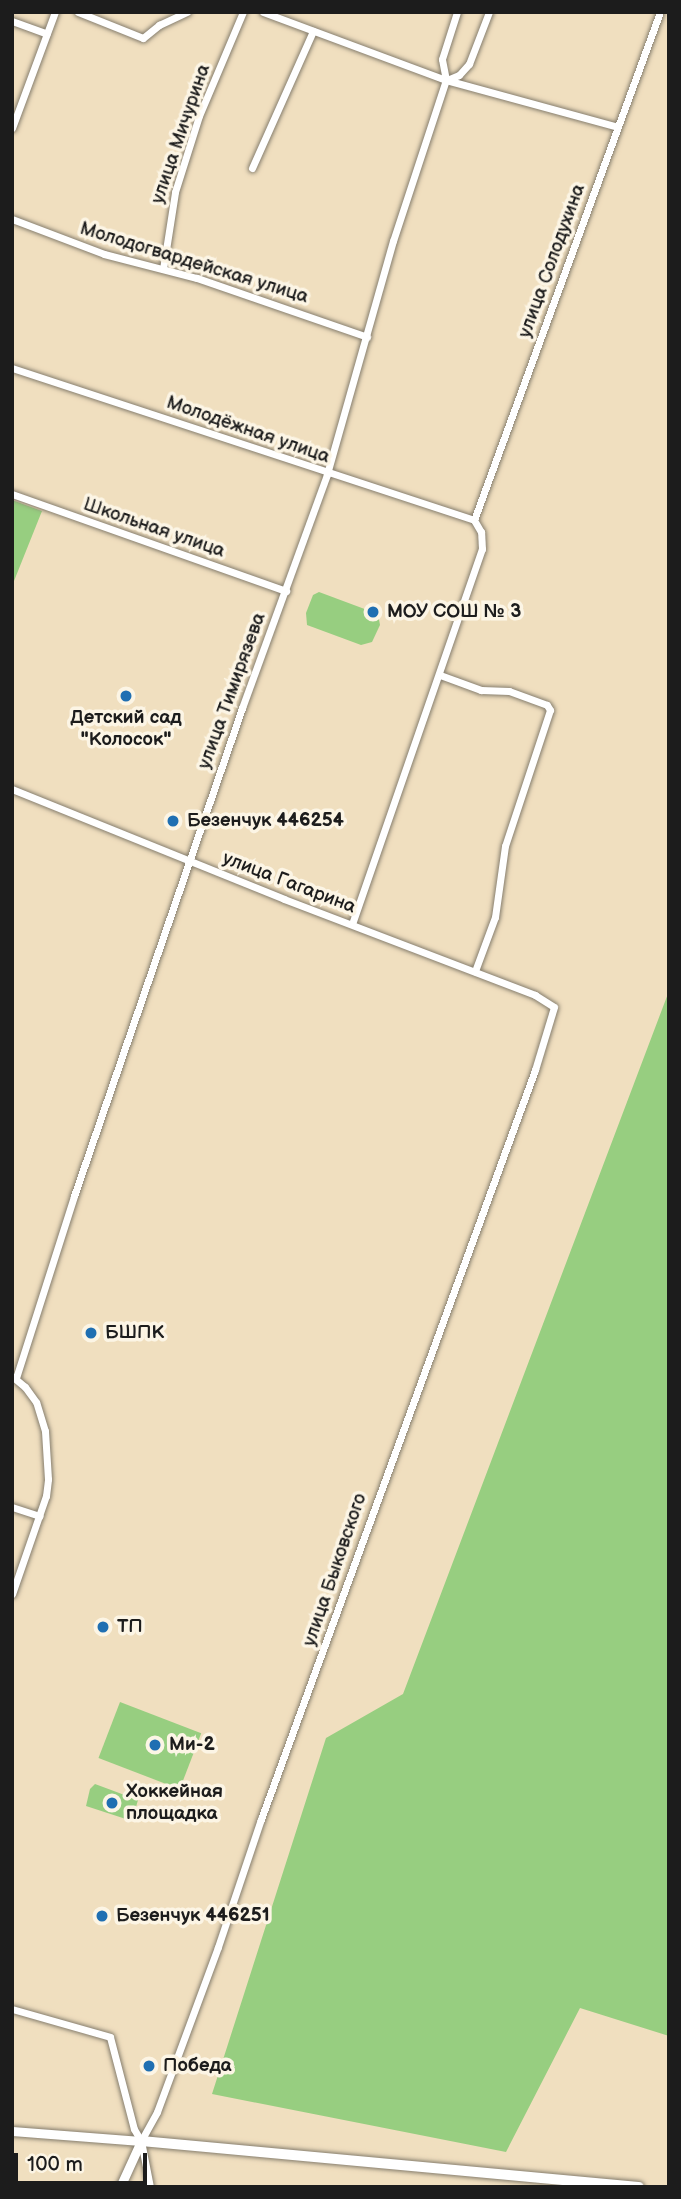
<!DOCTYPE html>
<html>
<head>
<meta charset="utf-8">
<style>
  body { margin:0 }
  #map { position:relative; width:681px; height:2199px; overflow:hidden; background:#f0dfbf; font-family:"Balsamiq Sans",sans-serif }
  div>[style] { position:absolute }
  .green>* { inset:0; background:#97ce80; transform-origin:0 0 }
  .roads { filter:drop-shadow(0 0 2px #867e6e) drop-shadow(0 0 2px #867e6e) }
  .minor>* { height:7px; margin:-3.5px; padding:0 3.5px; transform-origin:3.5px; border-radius:3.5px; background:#fff }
  .tertiary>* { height:9px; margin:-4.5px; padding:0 4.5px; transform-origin:4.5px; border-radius:4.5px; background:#fff }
  .secondary>* { height:10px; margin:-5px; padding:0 5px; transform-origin:5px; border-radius:5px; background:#fff }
  .dots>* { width:19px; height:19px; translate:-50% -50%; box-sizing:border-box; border:4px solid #fcf5e5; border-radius:50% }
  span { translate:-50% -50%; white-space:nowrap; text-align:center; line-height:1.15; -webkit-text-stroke:7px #fcf5e5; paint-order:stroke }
  .street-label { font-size:19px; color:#1c1c1c }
  .poi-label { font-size:19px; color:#1c1c1c; font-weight:700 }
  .left { translate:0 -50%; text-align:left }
  .frame { position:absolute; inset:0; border:14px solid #1c1c1c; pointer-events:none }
  .scale { position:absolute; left:14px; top:2153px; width:133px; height:32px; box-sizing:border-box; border:4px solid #1c1c1c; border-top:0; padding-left:9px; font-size:21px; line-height:24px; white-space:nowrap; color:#1c1c1c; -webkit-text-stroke:5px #fcf5e5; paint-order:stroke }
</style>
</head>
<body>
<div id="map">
  <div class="green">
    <div style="clip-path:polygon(12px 500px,42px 511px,12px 586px)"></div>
    <div style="clip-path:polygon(319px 592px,378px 614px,380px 625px,372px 642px,361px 645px,307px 625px,306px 613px,313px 595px)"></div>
    <div style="clip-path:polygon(669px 991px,669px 2036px,580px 2008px,506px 2152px,212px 2094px,326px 1738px,403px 1694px)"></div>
    <div style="left:120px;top:1702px;width:87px;height:60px;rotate:21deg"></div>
    <div style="clip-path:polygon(95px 1784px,138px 1800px,132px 1821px,86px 1806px,90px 1789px)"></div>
  </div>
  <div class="roads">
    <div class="minor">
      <div style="left:78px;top:12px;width:70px;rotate:21.8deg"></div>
      <div style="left:143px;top:38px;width:21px;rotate:-39deg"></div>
      <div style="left:159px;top:25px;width:31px;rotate:-25deg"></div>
      <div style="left:263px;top:12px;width:195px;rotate:20.4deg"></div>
      <div style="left:446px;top:80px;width:178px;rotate:15.3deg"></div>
      <div style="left:12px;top:21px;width:37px;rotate:20deg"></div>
      <div style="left:447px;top:80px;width:13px;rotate:-23deg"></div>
      <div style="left:459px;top:75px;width:15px;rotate:-48deg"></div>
      <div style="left:469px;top:64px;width:56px;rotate:-69deg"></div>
      <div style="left:12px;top:128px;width:124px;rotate:-69.7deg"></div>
      <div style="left:252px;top:168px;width:150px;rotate:-66deg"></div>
      <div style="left:12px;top:219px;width:98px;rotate:20.8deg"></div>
      <div style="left:104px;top:254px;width:96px;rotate:14.5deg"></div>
      <div style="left:197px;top:278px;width:180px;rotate:19.1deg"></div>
      <div style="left:163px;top:269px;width:78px;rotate:-81.1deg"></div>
      <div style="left:175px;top:192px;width:80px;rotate:-72.5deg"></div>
      <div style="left:199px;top:116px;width:113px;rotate:-67.1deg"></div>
      <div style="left:12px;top:368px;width:486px;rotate:18.2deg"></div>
      <div style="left:12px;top:494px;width:291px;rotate:19.5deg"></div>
      <div style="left:474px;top:520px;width:541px;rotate:-69.89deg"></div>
      <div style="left:440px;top:675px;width:44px;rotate:20.1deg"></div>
      <div style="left:481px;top:690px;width:28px;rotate:2deg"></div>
      <div style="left:509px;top:691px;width:40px;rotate:20.2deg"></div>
      <div style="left:547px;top:705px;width:6px;rotate:59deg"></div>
      <div style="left:550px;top:710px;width:143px;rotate:108.3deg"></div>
      <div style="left:505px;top:846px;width:72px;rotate:98deg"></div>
      <div style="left:495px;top:917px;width:58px;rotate:110.3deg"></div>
      <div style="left:12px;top:789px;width:293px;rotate:22deg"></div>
      <div style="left:284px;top:899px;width:269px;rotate:20.9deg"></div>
      <div style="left:535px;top:995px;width:22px;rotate:32deg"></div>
      <div style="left:554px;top:1007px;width:66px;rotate:106.8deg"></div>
      <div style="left:535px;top:1070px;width:798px;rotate:110.09deg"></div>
      <div style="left:261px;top:1819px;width:135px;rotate:108.6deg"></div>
      <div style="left:218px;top:1947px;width:176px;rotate:110.3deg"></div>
      <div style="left:157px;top:2112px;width:33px;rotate:119deg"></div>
      <div style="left:352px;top:924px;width:397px;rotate:-70.9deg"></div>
      <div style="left:482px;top:549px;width:17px;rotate:-93deg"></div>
      <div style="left:481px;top:532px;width:14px;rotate:-120deg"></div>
      <div style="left:16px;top:1378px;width:191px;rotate:-72.3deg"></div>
      <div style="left:74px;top:1196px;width:516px;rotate:-71deg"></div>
      <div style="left:242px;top:708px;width:249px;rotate:-70deg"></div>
      <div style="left:327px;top:474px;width:242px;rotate:-74.2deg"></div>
      <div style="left:393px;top:241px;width:169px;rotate:-71.8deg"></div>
      <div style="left:446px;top:80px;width:21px;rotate:-101deg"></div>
      <div style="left:442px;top:59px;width:49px;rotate:-72.3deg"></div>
      <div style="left:12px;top:1507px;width:29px;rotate:18deg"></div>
      <div style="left:12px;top:1594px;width:104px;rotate:-70.9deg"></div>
      <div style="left:46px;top:1496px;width:17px;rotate:-83deg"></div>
      <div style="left:48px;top:1479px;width:48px;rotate:-93.6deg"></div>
      <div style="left:45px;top:1431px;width:30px;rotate:-107deg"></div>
      <div style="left:36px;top:1402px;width:19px;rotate:-126deg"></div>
      <div style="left:25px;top:1387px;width:16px;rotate:-140deg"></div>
      <div style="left:12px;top:2009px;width:102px;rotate:15.9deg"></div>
      <div style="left:110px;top:2037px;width:95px;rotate:75.4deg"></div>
      <div style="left:134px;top:2129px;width:14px;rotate:60deg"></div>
      <div style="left:141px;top:2141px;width:47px;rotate:78.9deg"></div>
    </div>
    <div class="tertiary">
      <div style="left:12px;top:2131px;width:129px;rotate:4.4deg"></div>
      <div style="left:141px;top:2141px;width:51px;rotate:114.5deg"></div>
    </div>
    <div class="secondary">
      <div style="left:141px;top:2141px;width:500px;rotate:5.28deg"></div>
    </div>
  </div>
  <div class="dots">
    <div style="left:373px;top:612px;background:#1f6fb2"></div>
    <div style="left:126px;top:696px;background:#1f6fb2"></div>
    <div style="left:173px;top:821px;background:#1f6fb2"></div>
    <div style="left:91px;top:1333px;background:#1f6fb2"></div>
    <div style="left:103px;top:1627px;background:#1f6fb2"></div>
    <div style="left:155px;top:1745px;background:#1f6fb2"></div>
    <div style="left:112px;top:1803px;background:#1f6fb2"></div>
    <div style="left:102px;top:1916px;background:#1f6fb2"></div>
    <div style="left:149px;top:2066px;background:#1f6fb2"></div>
  </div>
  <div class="street-label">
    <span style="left:181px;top:134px;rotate:-71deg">улица Мичурина</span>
    <span style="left:552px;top:261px;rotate:-70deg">улица Солодухина</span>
    <span style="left:194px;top:263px;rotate:17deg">Молодогвардейская улица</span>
    <span style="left:248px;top:430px;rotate:19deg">Молодёжная улица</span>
    <span style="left:154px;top:528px;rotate:19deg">Школьная улица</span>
    <span style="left:232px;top:691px;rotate:-70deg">улица Тимирязева</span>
    <span style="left:289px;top:883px;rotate:21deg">улица Гагарина</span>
    <span style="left:335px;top:1570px;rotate:-71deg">улица Быковского</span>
  </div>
  <div class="poi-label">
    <span class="left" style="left:387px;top:612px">МОУ СОШ № 3</span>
    <span style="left:126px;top:729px">Детский сад<br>"Колосок"</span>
    <span class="left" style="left:187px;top:821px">Безенчук 446254</span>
    <span class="left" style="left:105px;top:1333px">БШПК</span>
    <span class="left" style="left:117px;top:1627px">ТП</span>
    <span class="left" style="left:169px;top:1745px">Ми-2</span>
    <span class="left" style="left:126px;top:1803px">Хоккейная<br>площадка</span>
    <span class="left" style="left:116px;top:1916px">Безенчук 446251</span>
    <span class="left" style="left:163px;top:2066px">Победа</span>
  </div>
  <div class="frame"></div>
  <div class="scale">100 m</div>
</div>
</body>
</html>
